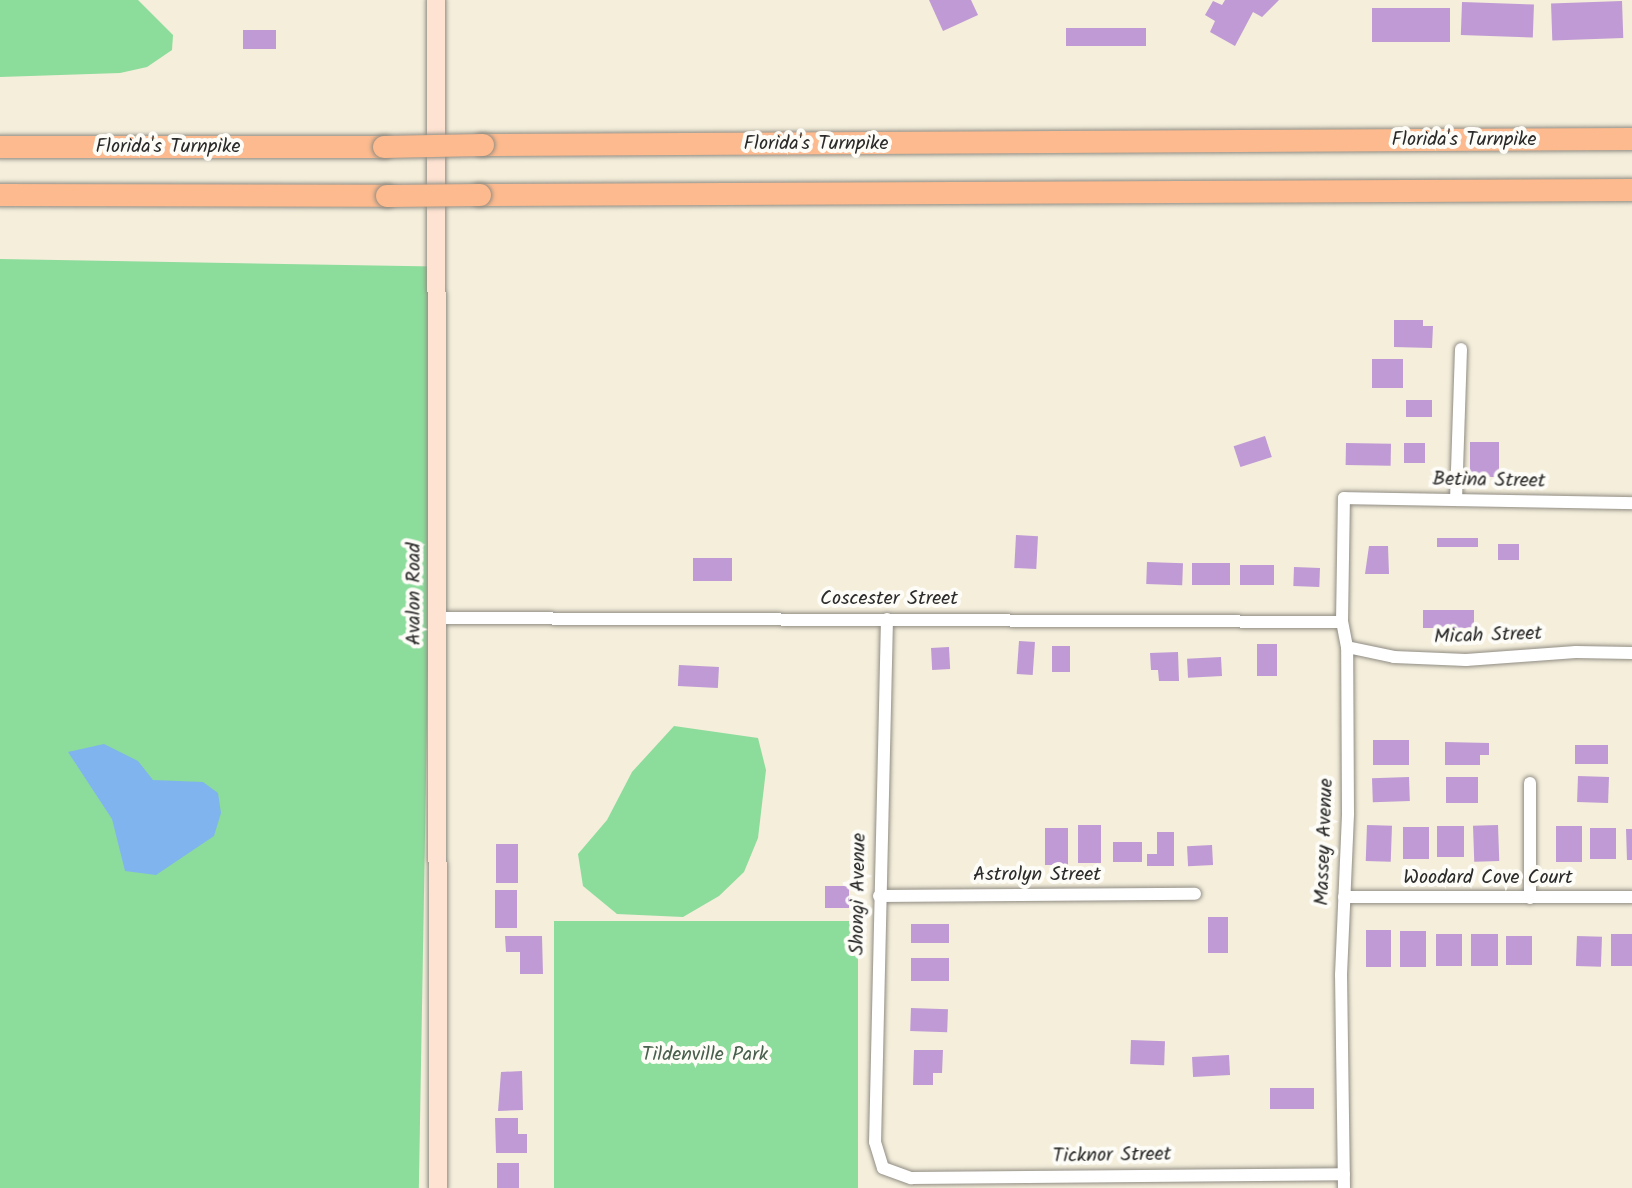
<!DOCTYPE html>
<html>
<head>
<meta charset="utf-8">
<style>
  body { margin:0 }
  #map { position:relative; width:1632px; height:1188px; overflow:hidden; background:#f4eedb; font-family:Kalam,sans-serif }
  div>[style] { position:absolute }
  .green>* { inset:0; background:#8cdc9b; transform-origin:0 0 }
  .water>* { inset:0; background:#80b4ee }
  .building>* { inset:0; background:#bf9ad4; transform-origin:0 0 }
  .roads { filter:drop-shadow(0 0 2px #908c83) drop-shadow(0 0 2px #908c83) }
  .street>* { height:12px; margin:-6px; padding:0 6px; transform-origin:6px; border-radius:6px; background:#fff }
  .secondary>* { height:18px; margin:-9px; padding:0 9px; transform-origin:9px; border-radius:9px; background:#fee3d2 }
  .highway>* { height:22px; margin:-11px; padding:0 11px; transform-origin:11px; border-radius:11px; background:#fcba8e }
  .bridges { filter:drop-shadow(0 0 2px #908c83) drop-shadow(0 0 2px #908c83) }
  .highway-bridge>* { height:22px; margin:-11px; padding:0 11px; transform-origin:11px; border-radius:11px; background:#fcba8e }
  span { translate:-50% -50%; white-space:nowrap; text-align:center; line-height:1.15; -webkit-text-stroke:8px #fdfcf7; paint-order:stroke }
  .street-label { font-size:20px; color:#2b2b2b }
  .park-label { font-size:20px; color:#48604d }
</style>
</head>
<body>
<div id="map">
  <div class="green">
    <div style="clip-path:polygon(0 0,138px 0,173px 35px,172px 50px,147px 67px,120px 73px,0 77px)"></div>
    <div style="left:0;top:259px;width:435px;height:929px;rotate:1deg"></div>
    <div style="clip-path:polygon(674px 726px,758px 738px,766px 770px,758px 838px,744px 872px,719px 896px,683px 917px,617px 914px,583px 886px,578px 854px,607px 820px,632px 772px)"></div>
    <div style="left:554px;top:921px;width:304px;height:267px"></div>
  </div>
  <div class="water">
    <div style="clip-path:polygon(104px 744px,138px 761px,153px 780px,203px 782px,218px 793px,221px 813px,214px 836px,156px 875px,125px 871px,112px 819px,68px 752px)"></div>
  </div>
  <div class="building">
    <div style="clip-path:polygon(929px 0,971px 0,978px 15px,943px 31px)"></div>
    <div style="clip-path:polygon(1225px 0,1279px 0,1262px 17px,1253px 12px,1235px 46px,1210px 32px,1215px 21px,1205px 15px,1213px 1px,1222px 5px)"></div>
    <div style="left:1622px;top:1px;width:37px;height:71px;rotate:88deg"></div>
    <div style="left:1462px;top:2px;width:72px;height:33px;rotate:2deg"></div>
    <div style="left:1372px;top:8px;width:78px;height:34px"></div>
    <div style="left:1146px;top:28px;width:18px;height:80px;rotate:90deg"></div>
    <div style="left:276px;top:30px;width:19px;height:33px;rotate:90deg"></div>
    <div style="clip-path:polygon(1394px 320px,1423px 320px,1423px 326px,1433px 326px,1432px 348px,1394px 347px)"></div>
    <div style="left:1372px;top:359px;width:31px;height:29px"></div>
    <div style="left:1406px;top:400px;width:26px;height:17px"></div>
    <div style="left:1265px;top:436px;width:22px;height:33px;rotate:72deg"></div>
    <div style="left:1470px;top:442px;width:29px;height:35px"></div>
    <div style="left:1346px;top:443px;width:45px;height:22px;rotate:1deg"></div>
    <div style="left:1404px;top:443px;width:21px;height:20px"></div>
    <div style="left:1016px;top:535px;width:22px;height:33px;rotate:3deg"></div>
    <div style="left:1437px;top:538px;width:41px;height:9px"></div>
    <div style="left:1498px;top:544px;width:21px;height:16px"></div>
    <div style="clip-path:polygon(1369px 546px,1388px 546px,1389px 574px,1365px 574px)"></div>
    <div style="left:732px;top:558px;width:23px;height:39px;rotate:90deg"></div>
    <div style="left:1147px;top:562px;width:36px;height:22px;rotate:2deg"></div>
    <div style="left:1192px;top:563px;width:38px;height:22px"></div>
    <div style="left:1274px;top:565px;width:20px;height:34px;rotate:90deg"></div>
    <div style="left:1294px;top:567px;width:26px;height:19px;rotate:2deg"></div>
    <div style="left:1474px;top:610px;width:18px;height:51px;rotate:90deg"></div>
    <div style="left:1019px;top:641px;width:16px;height:33px;rotate:4deg"></div>
    <div style="left:1257px;top:644px;width:20px;height:32px"></div>
    <div style="left:1052px;top:646px;width:18px;height:26px"></div>
    <div style="left:949px;top:647px;width:22px;height:18px;rotate:87deg"></div>
    <div style="clip-path:polygon(1178px 652px,1179px 681px,1159px 681px,1158px 670px,1151px 670px,1150px 653px)"></div>
    <div style="left:1221px;top:657px;width:19px;height:34px;rotate:87deg"></div>
    <div style="left:679px;top:665px;width:40px;height:21px;rotate:3deg"></div>
    <div style="left:1373px;top:740px;width:36px;height:25px"></div>
    <div style="clip-path:polygon(1445px 742px,1489px 743px,1489px 755px,1480px 755px,1480px 765px,1445px 765px)"></div>
    <div style="left:1575px;top:745px;width:33px;height:19px"></div>
    <div style="left:1578px;top:776px;width:31px;height:26px;rotate:2deg"></div>
    <div style="left:1409px;top:777px;width:24px;height:37px;rotate:88deg"></div>
    <div style="left:1446px;top:777px;width:32px;height:26px"></div>
    <div style="left:1078px;top:825px;width:23px;height:38px"></div>
    <div style="left:1367px;top:825px;width:25px;height:36px;rotate:2deg"></div>
    <div style="left:1498px;top:825px;width:36px;height:25px;rotate:88deg"></div>
    <div style="left:1437px;top:826px;width:27px;height:31px"></div>
    <div style="left:1556px;top:826px;width:26px;height:36px"></div>
    <div style="left:1403px;top:827px;width:26px;height:32px"></div>
    <div style="left:1045px;top:828px;width:23px;height:37px"></div>
    <div style="left:1590px;top:828px;width:26px;height:31px"></div>
    <div style="clip-path:polygon(1626px 829px,1632px 829px,1632px 860px,1627px 860px)"></div>
    <div style="clip-path:polygon(1157px 832px,1174px 832px,1174px 866px,1147px 866px,1147px 854px,1157px 854px)"></div>
    <div style="left:1113px;top:842px;width:29px;height:20px"></div>
    <div style="left:496px;top:844px;width:22px;height:39px"></div>
    <div style="left:1212px;top:845px;width:20px;height:25px;rotate:87deg"></div>
    <div style="left:849px;top:886px;width:22px;height:24px;rotate:90deg"></div>
    <div style="left:495px;top:890px;width:22px;height:38px"></div>
    <div style="left:1208px;top:917px;width:20px;height:36px"></div>
    <div style="left:949px;top:924px;width:19px;height:38px;rotate:90deg"></div>
    <div style="left:1366px;top:930px;width:25px;height:37px"></div>
    <div style="left:1400px;top:931px;width:26px;height:36px"></div>
    <div style="left:1436px;top:934px;width:26px;height:32px"></div>
    <div style="left:1471px;top:934px;width:27px;height:32px"></div>
    <div style="left:1632px;top:934px;width:32px;height:21px;rotate:90deg"></div>
    <div style="clip-path:polygon(505px 936px,542px 936px,543px 974px,520px 974px,520px 952px,506px 952px)"></div>
    <div style="left:1506px;top:936px;width:26px;height:29px"></div>
    <div style="left:1577px;top:936px;width:25px;height:30px;rotate:2deg"></div>
    <div style="left:911px;top:958px;width:38px;height:23px"></div>
    <div style="left:911px;top:1008px;width:37px;height:23px;rotate:2deg"></div>
    <div style="left:1131px;top:1040px;width:34px;height:24px;rotate:2deg"></div>
    <div style="clip-path:polygon(914px 1050px,943px 1050px,942px 1073px,933px 1073px,933px 1085px,913px 1085px)"></div>
    <div style="left:1229px;top:1055px;width:20px;height:37px;rotate:87deg"></div>
    <div style="clip-path:polygon(522px 1071px,523px 1110px,498px 1111px,501px 1072px)"></div>
    <div style="left:1314px;top:1088px;width:21px;height:44px;rotate:90deg"></div>
    <div style="clip-path:polygon(495px 1118px,518px 1118px,518px 1134px,527px 1134px,527px 1153px,496px 1153px)"></div>
    <div style="left:497px;top:1163px;width:22px;height:25px"></div>
  </div>
  <div class="roads">
    <div class="street">
      <div style="left:1456px;top:500px;width:151px;rotate:-88.1deg"></div>
      <div style="left:437px;top:618px;width:905px;rotate:0.25deg"></div>
      <div style="left:887px;top:619px;width:523px;rotate:91.31deg"></div>
      <div style="left:875px;top:1142px;width:27px;rotate:73deg"></div>
      <div style="left:883px;top:1168px;width:30px;rotate:20deg"></div>
      <div style="left:911px;top:1178px;width:433px;rotate:-0.5deg"></div>
      <div style="left:1347px;top:647px;width:48px;rotate:12deg"></div>
      <div style="left:1394px;top:657px;width:72px;rotate:2.4deg"></div>
      <div style="left:1466px;top:660px;width:110px;rotate:-4.2deg"></div>
      <div style="left:1576px;top:652px;width:56px;rotate:1deg"></div>
      <div style="left:1530px;top:783px;width:115px;rotate:90deg"></div>
      <div style="left:879px;top:896px;width:316px;rotate:-0.4deg"></div>
      <div style="left:1344px;top:897px;width:288px"></div>
      <div style="left:1344px;top:1188px;width:213px;rotate:-90.8deg"></div>
      <div style="left:1341px;top:975px;width:162px;rotate:-87.5deg"></div>
      <div style="left:1348px;top:813px;width:166px;rotate:-90.3deg"></div>
      <div style="left:1347px;top:647px;width:25px;rotate:-101deg"></div>
      <div style="left:1342px;top:622px;width:124px;rotate:-89.1deg"></div>
      <div style="left:1344px;top:498px;width:288px;rotate:1deg"></div>
    </div>
    <div class="secondary">
      <div style="left:436px;top:0;width:1188px;rotate:89.9deg"></div>
    </div>
    <div class="highway">
      <div style="left:483px;top:145px;width:1149px;rotate:-0.3deg"></div>
      <div style="left:0;top:147px;width:384px"></div>
      <div style="left:0;top:195px;width:387px;rotate:0.1deg"></div>
      <div style="left:480px;top:195px;width:1152px;rotate:-0.25deg"></div>
    </div>
  </div>
  <div class="bridges">
    <div class="highway-bridge">
      <div style="left:384px;top:147px;width:99px;rotate:-1.2deg"></div>
      <div style="left:387px;top:196px;width:93px;rotate:-0.6deg"></div>
    </div>
  </div>
  <div class="street-label">
    <span style="left:1464px;top:140px">Florida's Turnpike</span>
    <span style="left:816px;top:144px">Florida's Turnpike</span>
    <span style="left:168px;top:147px">Florida's Turnpike</span>
    <span style="left:1489px;top:481px;rotate:1deg">Betina Street</span>
    <span style="left:415px;top:594px;rotate:-90deg">Avalon Road</span>
    <span style="left:889px;top:599px">Coscester Street</span>
    <span style="left:1488px;top:636px;rotate:-2deg">Micah Street</span>
    <span style="left:1325px;top:842px;rotate:-88deg">Massey Avenue</span>
    <span style="left:1037px;top:875px">Astrolyn Street</span>
    <span style="left:1488px;top:878px">Woodard Cove Court</span>
    <span style="left:859px;top:894px;rotate:-89deg">Shongi Avenue</span>
    <span style="left:1112px;top:1156px;rotate:-1deg">Ticknor Street</span>
  </div>
  <div class="park-label">
    <span style="left:705px;top:1055px">Tildenville Park</span>
  </div>
</div>
</body>
</html>
